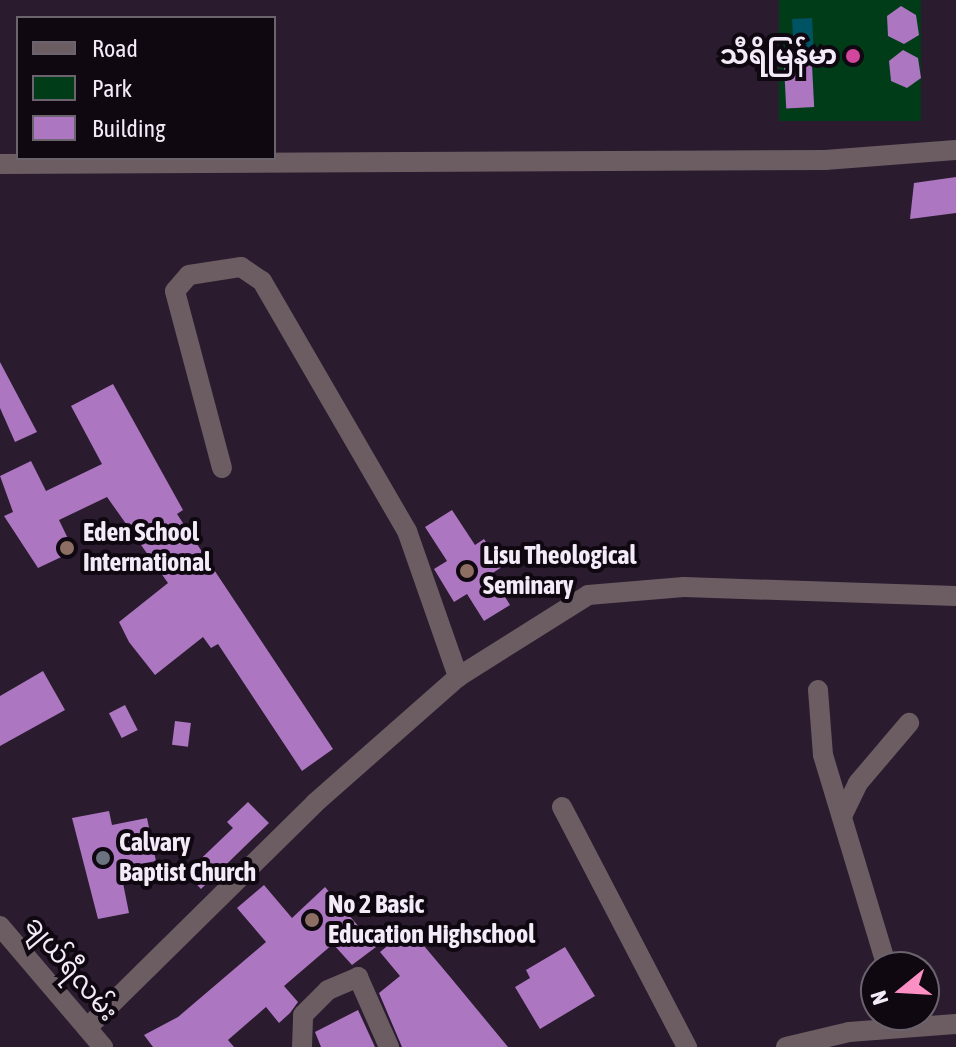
<!DOCTYPE html>
<html>
<head>
<meta charset="utf-8">
<style>
  body { margin:0 }
  #map { position:relative; width:956px; height:1047px; overflow:hidden; background:#2a1b2f; font-family:"Asap Condensed","Noto Sans Myanmar",sans-serif }
  div>[style] { position:absolute }
  .green>* { inset:0; background:#003c18; transform-origin:0 0 }
  .water>* { inset:0; background:#005363; transform-origin:0 0 }
  .building>* { inset:0; background:#ac76c0; transform-origin:0 0 }
  .minor>* { height:20px; margin:-10px; padding:0 10px; transform-origin:10px; border-radius:10px; background:#6b5d61 }
  .dots>* { width:22px; height:22px; translate:-50% -50%; box-sizing:border-box; border:4px solid #0f0811; border-radius:50% }
  span { translate:-50% -50%; white-space:nowrap; text-align:center; line-height:1.15; -webkit-text-stroke:8px #0f0811; paint-order:stroke }
  .poi-label { font-size:26px; color:#f4ebf8; font-weight:700 }
  .right { translate:-100% -50%; text-align:right }
  .left { translate:0 -50%; text-align:left }
  .street-label { font-size:26px; color:#f4ebf8 }
  .legend { position:absolute; left:16px; top:16px; width:260px; height:144px; box-sizing:border-box; background:#0f0811; border:2px solid #6b636d; margin:0; padding:10px 14px; list-style:none; font-size:24px; color:#f4ebf8 }
  .legend li { display:flex; align-items:center; gap:16px; height:40px }
  .legend b { width:40px; border:2px solid #6b636d }
  .north { position:absolute; left:860px; top:951px; width:80px; height:80px; box-sizing:border-box; background:#0f0811; border:2px solid #6b636d; border-radius:50%; rotate:252deg; font-size:22px; font-weight:700; line-height:32px; text-align:center; color:#f4ebf8 }
  .north::after { content:''; display:block; margin:auto; width:28px; height:36px; background:#fc8fc3; clip-path:polygon(50% 0,100% 100%,50% 72%,0 100%) }
</style>
</head>
<body>
<div id="map">
  <div class="green">
    <div style="left:779px;top:0;width:142px;height:121px"></div>
  </div>
  <div class="water">
    <div style="left:812px;top:18px;width:36px;height:20px;rotate:87deg"></div>
  </div>
  <div class="building">
    <div style="clip-path:polygon(901px 6px,916px 15px,919px 35px,904px 44px,888px 36px,887px 16px)"></div>
    <div style="clip-path:polygon(903px 50px,918px 58px,921px 78px,907px 88px,891px 81px,889px 61px)"></div>
    <div style="left:812px;top:65px;width:42px;height:28px;rotate:87deg"></div>
    <div style="clip-path:polygon(956px 177px,956px 213px,910px 219px,914px 183px)"></div>
    <div style="clip-path:polygon(0 362px,37px 432px,15px 442px,0 408px)"></div>
    <div style="clip-path:polygon(113px 384px,183px 510px,177px 514px,333px 749px,302px 771px,218px 644px,211px 648px,203px 637px,155px 675px,129px 642px,119px 622px,168px 583px,107px 497px,59px 520px,74px 551px,38px 568px,4px 516px,13px 512px,0 476px,31px 461px,46px 491px,102px 464px,71px 406px)"></div>
    <div style="clip-path:polygon(452px 510px,475px 545px,484px 539px,502px 567px,491px 574px,510px 605px,484px 621px,467px 594px,454px 602px,434px 569px,447px 561px,425px 527px)"></div>
    <div style="clip-path:polygon(43px 671px,65px 710px,0 746px,0 696px)"></div>
    <div style="left:125px;top:705px;width:28px;height:18px;rotate:63deg"></div>
    <div style="left:175px;top:721px;width:16px;height:24px;rotate:7deg"></div>
    <div style="clip-path:polygon(248px 802px,269px 823px,201px 889px,186px 873px,233px 828px,227px 822px)"></div>
    <div style="clip-path:polygon(109px 811px,112px 825px,147px 818px,156px 861px,120px 868px,129px 913px,98px 919px,72px 818px)"></div>
    <div style="clip-path:polygon(264px 885px,292px 918px,325px 887px,376px 947px,352px 965px,333px 944px,284px 986px,298px 1002px,290px 1013px,279px 1023px,266px 1007px,228px 1040px,234px 1047px,153px 1047px,144px 1035px,178px 1017px,266px 942px,237px 908px)"></div>
    <div style="clip-path:polygon(409px 928px,451px 978px,508px 1047px,402px 1047px,379px 993px,400px 976px,380px 952px)"></div>
    <div style="clip-path:polygon(565px 947px,595px 996px,540px 1029px,515px 987px,530px 978px,526px 970px)"></div>
    <div style="clip-path:polygon(358px 1010px,375px 1047px,321px 1047px,315px 1032px)"></div>
  </div>
  <div class="minor">
    <div style="left:0;top:164px;width:825px;rotate:-0.28deg"></div>
    <div style="left:825px;top:160px;width:131px;rotate:-4.4deg"></div>
    <div style="left:222px;top:468px;width:183px;rotate:-104.9deg"></div>
    <div style="left:175px;top:291px;width:21px;rotate:-49deg"></div>
    <div style="left:189px;top:275px;width:53px;rotate:-8.7deg"></div>
    <div style="left:241px;top:267px;width:25px;rotate:34deg"></div>
    <div style="left:262px;top:281px;width:289px;rotate:59.9deg"></div>
    <div style="left:407px;top:531px;width:155px;rotate:70.7deg"></div>
    <div style="left:818px;top:690px;width:65px;rotate:85.6deg"></div>
    <div style="left:823px;top:755px;width:221px;rotate:73.2deg"></div>
    <div style="left:562px;top:807px;width:271px;rotate:62.5deg"></div>
    <div style="left:843px;top:814px;width:34px;rotate:-64deg"></div>
    <div style="left:858px;top:783px;width:79px;rotate:-49.6deg"></div>
    <div style="left:0;top:926px;width:159px;rotate:49.6deg"></div>
    <div style="left:87px;top:1028px;width:320px;rotate:-44.6deg"></div>
    <div style="left:315px;top:803px;width:191px;rotate:-41.4deg"></div>
    <div style="left:458px;top:677px;width:154px;rotate:-32.2deg"></div>
    <div style="left:588px;top:595px;width:96px;rotate:-4.8deg"></div>
    <div style="left:684px;top:587px;width:272px;rotate:1.9deg"></div>
    <div style="left:302px;top:1047px;width:32px;rotate:-88deg"></div>
    <div style="left:303px;top:1015px;width:35px;rotate:-45deg"></div>
    <div style="left:328px;top:990px;width:33px;rotate:-23deg"></div>
    <div style="left:358px;top:977px;width:77px;rotate:66.1deg"></div>
    <div style="left:786px;top:1047px;width:65px;rotate:-13.4deg"></div>
    <div style="left:849px;top:1032px;width:107px;rotate:-4.3deg"></div>
  </div>
  <div class="dots">
    <div style="left:853px;top:56px;background:#d1479c"></div>
    <div style="left:67px;top:548px;background:#8d6e63"></div>
    <div style="left:467px;top:571px;background:#8d6e63"></div>
    <div style="left:103px;top:858px;background:#6b7280"></div>
    <div style="left:312px;top:920px;background:#8d6e63"></div>
  </div>
  <div class="poi-label">
    <span class="right" style="left:837px;top:56px">သီရိမြန်မာ</span>
    <span class="left" style="left:83px;top:548px">Eden School<br>International</span>
    <span class="left" style="left:483px;top:571px">Lisu Theological<br>Seminary</span>
    <span class="left" style="left:119px;top:858px">Calvary<br>Baptist Church</span>
    <span class="left" style="left:328px;top:920px">No 2 Basic<br>Education Highschool</span>
  </div>
  <div class="street-label">
    <span style="left:71px;top:969px;rotate:50deg">ချယ်ရီလမ်း</span>
  </div>
  <ul class="legend">
  <li><b style="height:10px;background:#6b5d61"></b>Road</li>
  <li><b style="height:22px;background:#003c18"></b>Park</li>
  <li><b style="height:22px;background:#ac76c0"></b>Building</li>
  </ul>
  <div class="north">N</div>
</div>
</body>
</html>
